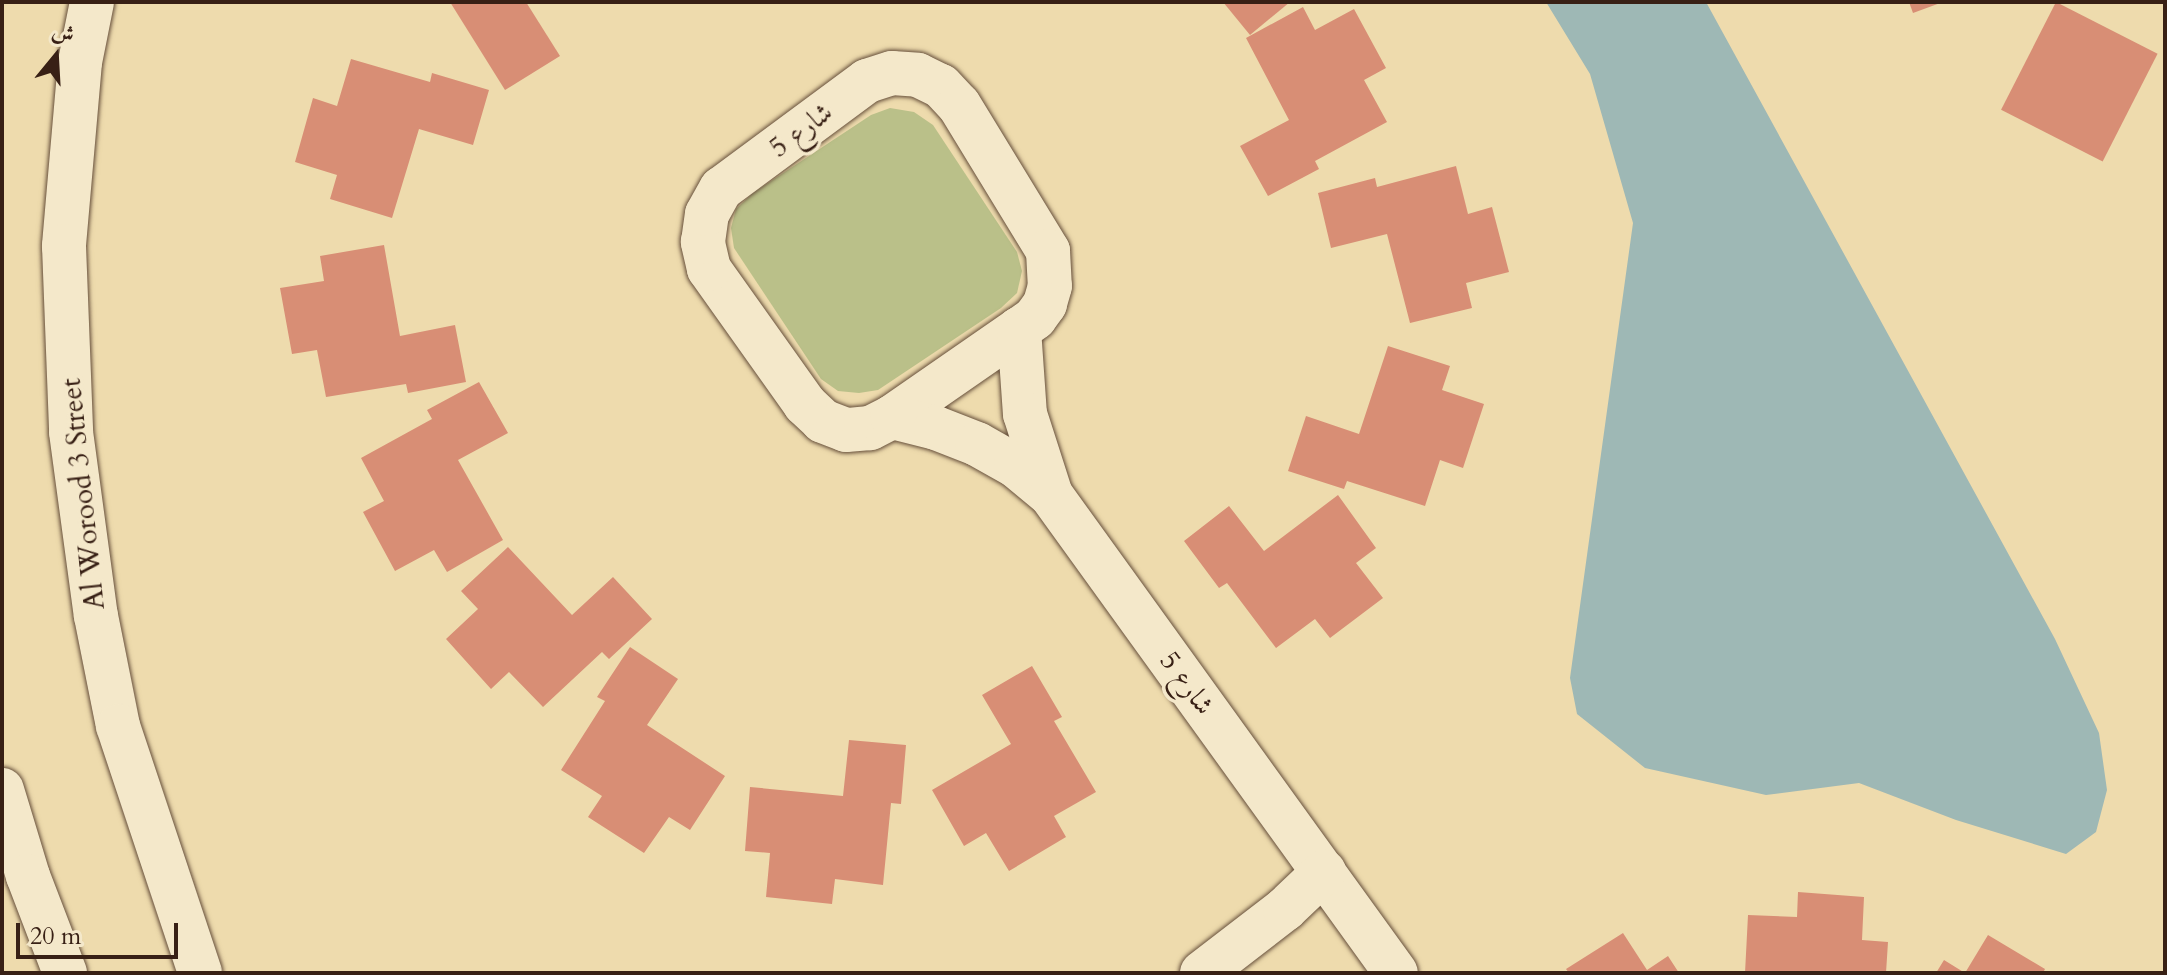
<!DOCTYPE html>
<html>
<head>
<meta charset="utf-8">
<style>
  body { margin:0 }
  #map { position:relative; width:2167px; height:975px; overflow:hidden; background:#eedbad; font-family:Cardo,Amiri,serif }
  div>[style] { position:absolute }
  .green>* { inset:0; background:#bac089 }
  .water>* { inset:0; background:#9eb8b5 }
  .building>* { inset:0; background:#d88e75; transform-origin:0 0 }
  .roads { filter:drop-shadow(0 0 2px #664f3b) drop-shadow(0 0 2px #664f3b) }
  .street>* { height:44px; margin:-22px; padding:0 22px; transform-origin:22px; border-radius:22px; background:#f4e8ca }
  .secondary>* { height:44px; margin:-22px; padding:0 22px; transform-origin:22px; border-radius:22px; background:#f4e8ca }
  span { translate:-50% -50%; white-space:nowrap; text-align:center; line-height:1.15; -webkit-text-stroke:7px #f4e8ca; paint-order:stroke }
  .street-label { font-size:28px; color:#382015 }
  .frame { position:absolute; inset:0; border:4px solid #382015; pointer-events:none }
  .north { position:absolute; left:16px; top:16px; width:80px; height:80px; -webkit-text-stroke:6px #f4e8ca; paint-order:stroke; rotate:18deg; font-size:22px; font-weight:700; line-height:32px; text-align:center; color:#382015 }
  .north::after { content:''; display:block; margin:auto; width:28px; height:36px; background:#382015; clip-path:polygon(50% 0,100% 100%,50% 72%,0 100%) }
  .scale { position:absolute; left:16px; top:923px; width:162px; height:36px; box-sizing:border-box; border:4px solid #382015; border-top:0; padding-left:10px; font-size:24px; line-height:28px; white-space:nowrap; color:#382015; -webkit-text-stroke:6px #f4e8ca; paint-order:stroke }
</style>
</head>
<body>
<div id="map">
  <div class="green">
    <div style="clip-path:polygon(890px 108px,914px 112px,933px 125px,1017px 252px,1022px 271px,1017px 293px,1001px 308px,878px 390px,859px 393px,838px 391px,821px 379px,734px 248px,731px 228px,736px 209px,753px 193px,871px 115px)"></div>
  </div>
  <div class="water">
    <div style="clip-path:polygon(1546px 2px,1706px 2px,2055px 639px,2099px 733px,2107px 790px,2096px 832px,2066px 854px,1956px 820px,1859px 783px,1766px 795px,1645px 768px,1577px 714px,1570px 678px,1633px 223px,1590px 74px)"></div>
  </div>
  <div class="building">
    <div style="clip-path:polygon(450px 2px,526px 2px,560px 56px,505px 90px)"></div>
    <div style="clip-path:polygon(1223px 2px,1290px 2px,1250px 35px)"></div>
    <div style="clip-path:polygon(1909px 2px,1943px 2px,1913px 13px)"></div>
    <div style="left:2056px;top:2px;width:114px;height:121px;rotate:27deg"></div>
    <div style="clip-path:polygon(1303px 7px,1315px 30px,1354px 9px,1386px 68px,1364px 80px,1387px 122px,1315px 161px,1319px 169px,1268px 196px,1240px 146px,1289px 120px,1246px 38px)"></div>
    <div style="clip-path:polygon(351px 59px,430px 82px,432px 73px,489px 90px,473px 145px,419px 129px,392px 218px,330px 199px,337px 175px,295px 162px,313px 98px,337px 106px)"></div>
    <div style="clip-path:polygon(1456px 166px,1468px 214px,1492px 207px,1509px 272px,1466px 283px,1472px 308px,1410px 323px,1387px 234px,1331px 248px,1318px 193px,1375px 178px,1377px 187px)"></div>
    <div style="clip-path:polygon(384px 245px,400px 336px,455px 325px,466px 382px,408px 393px,406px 384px,326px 397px,317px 350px,292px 354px,280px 288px,324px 281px,320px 256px)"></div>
    <div style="clip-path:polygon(1388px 346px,1450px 366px,1442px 390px,1484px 404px,1463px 468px,1440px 460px,1425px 506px,1347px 481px,1344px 489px,1288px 471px,1306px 416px,1359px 434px)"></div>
    <div style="clip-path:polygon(479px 382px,508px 433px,458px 460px,503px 540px,447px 572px,434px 550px,395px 571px,363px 512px,384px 501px,361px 458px,432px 419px,427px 410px)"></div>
    <div style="clip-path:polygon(1338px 495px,1376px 548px,1356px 563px,1383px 598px,1330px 638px,1315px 619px,1276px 648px,1227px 583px,1219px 588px,1184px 541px,1229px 506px,1264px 551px)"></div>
    <div style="clip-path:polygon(508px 547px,572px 615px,613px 577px,652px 619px,609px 659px,602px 652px,543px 707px,509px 672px,491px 689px,446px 639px,478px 609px,461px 591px)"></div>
    <div style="clip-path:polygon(630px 647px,678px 679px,647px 725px,725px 776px,690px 830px,669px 817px,644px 853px,588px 817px,602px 796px,561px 770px,605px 701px,597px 697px)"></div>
    <div style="clip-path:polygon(1032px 666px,1062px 717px,1054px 721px,1096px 792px,1054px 816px,1066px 837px,1009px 871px,986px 833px,964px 846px,932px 790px,1011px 744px,982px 695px)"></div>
    <div style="clip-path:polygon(849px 740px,906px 745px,901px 804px,891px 803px,883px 885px,835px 879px,832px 904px,766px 897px,770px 853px,745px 851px,750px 787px,843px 796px)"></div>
    <div style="clip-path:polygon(1798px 892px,1864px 897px,1862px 940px,1888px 942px,1886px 973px,1745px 973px,1748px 915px,1797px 917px)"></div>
    <div style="clip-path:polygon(1623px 933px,1647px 970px,1668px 956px,1679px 973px,1569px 973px,1566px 969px)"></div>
    <div style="clip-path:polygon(1988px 935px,2045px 969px,2043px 973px,1936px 973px,1944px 960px,1965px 973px)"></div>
  </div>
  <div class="roads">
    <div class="street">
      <div style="left:892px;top:73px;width:26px;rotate:4deg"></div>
      <div style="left:918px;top:75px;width:25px;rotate:26deg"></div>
      <div style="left:941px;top:86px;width:26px;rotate:47deg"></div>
      <div style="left:959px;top:105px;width:171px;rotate:58.6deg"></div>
      <div style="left:1048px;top:251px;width:35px;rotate:87deg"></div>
      <div style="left:1050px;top:286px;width:19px;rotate:106deg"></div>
      <div style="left:1045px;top:304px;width:17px;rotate:126deg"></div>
      <div style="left:1035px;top:318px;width:19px;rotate:145deg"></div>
      <div style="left:1019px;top:329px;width:155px;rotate:145.3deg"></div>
      <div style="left:892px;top:417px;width:25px;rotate:153deg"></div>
      <div style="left:870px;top:428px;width:24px;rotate:175deg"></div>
      <div style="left:846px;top:430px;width:25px;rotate:-159deg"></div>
      <div style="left:823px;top:421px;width:25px;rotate:-137deg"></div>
      <div style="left:805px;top:404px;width:166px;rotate:-125.4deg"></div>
      <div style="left:709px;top:269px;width:28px;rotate:-103deg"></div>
      <div style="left:703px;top:242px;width:28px;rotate:-82deg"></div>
      <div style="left:707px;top:214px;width:29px;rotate:-61deg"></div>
      <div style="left:721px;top:189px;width:182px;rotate:-36.5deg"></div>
      <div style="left:867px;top:81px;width:26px;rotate:-18deg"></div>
      <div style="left:1019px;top:329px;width:85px;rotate:86deg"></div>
      <div style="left:1025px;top:414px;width:85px;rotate:72.2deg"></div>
      <div style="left:892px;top:417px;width:45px;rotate:14deg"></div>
      <div style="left:936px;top:428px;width:44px;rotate:21.3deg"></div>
      <div style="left:977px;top:444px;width:45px;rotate:29.4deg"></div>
      <div style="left:1016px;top:466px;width:45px;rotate:39.6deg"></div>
      <div style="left:1051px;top:495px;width:589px;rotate:54.18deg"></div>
      <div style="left:1202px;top:973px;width:105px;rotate:-37.6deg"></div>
      <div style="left:1285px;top:909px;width:54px;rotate:-43.5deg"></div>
    </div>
    <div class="secondary">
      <div style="left:92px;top:2px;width:61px;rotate:101.3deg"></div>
      <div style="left:80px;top:62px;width:185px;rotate:95deg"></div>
      <div style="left:64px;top:246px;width:186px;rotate:87.8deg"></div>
      <div style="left:71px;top:432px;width:186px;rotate:82.3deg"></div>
      <div style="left:96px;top:616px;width:112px;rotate:78.7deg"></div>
      <div style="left:118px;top:726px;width:260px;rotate:71.6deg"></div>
      <div style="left:2px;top:790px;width:90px;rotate:73.2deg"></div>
      <div style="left:28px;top:876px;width:104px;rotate:69.1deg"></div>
    </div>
  </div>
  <div class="street-label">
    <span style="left:801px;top:130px;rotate:-37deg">شارع 5</span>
    <span style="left:83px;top:494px;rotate:-96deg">Al Worood 3 Street</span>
    <span style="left:1187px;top:683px;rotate:54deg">شارع 5</span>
  </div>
  <div class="frame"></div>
  <div class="north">ش</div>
  <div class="scale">20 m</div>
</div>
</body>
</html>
